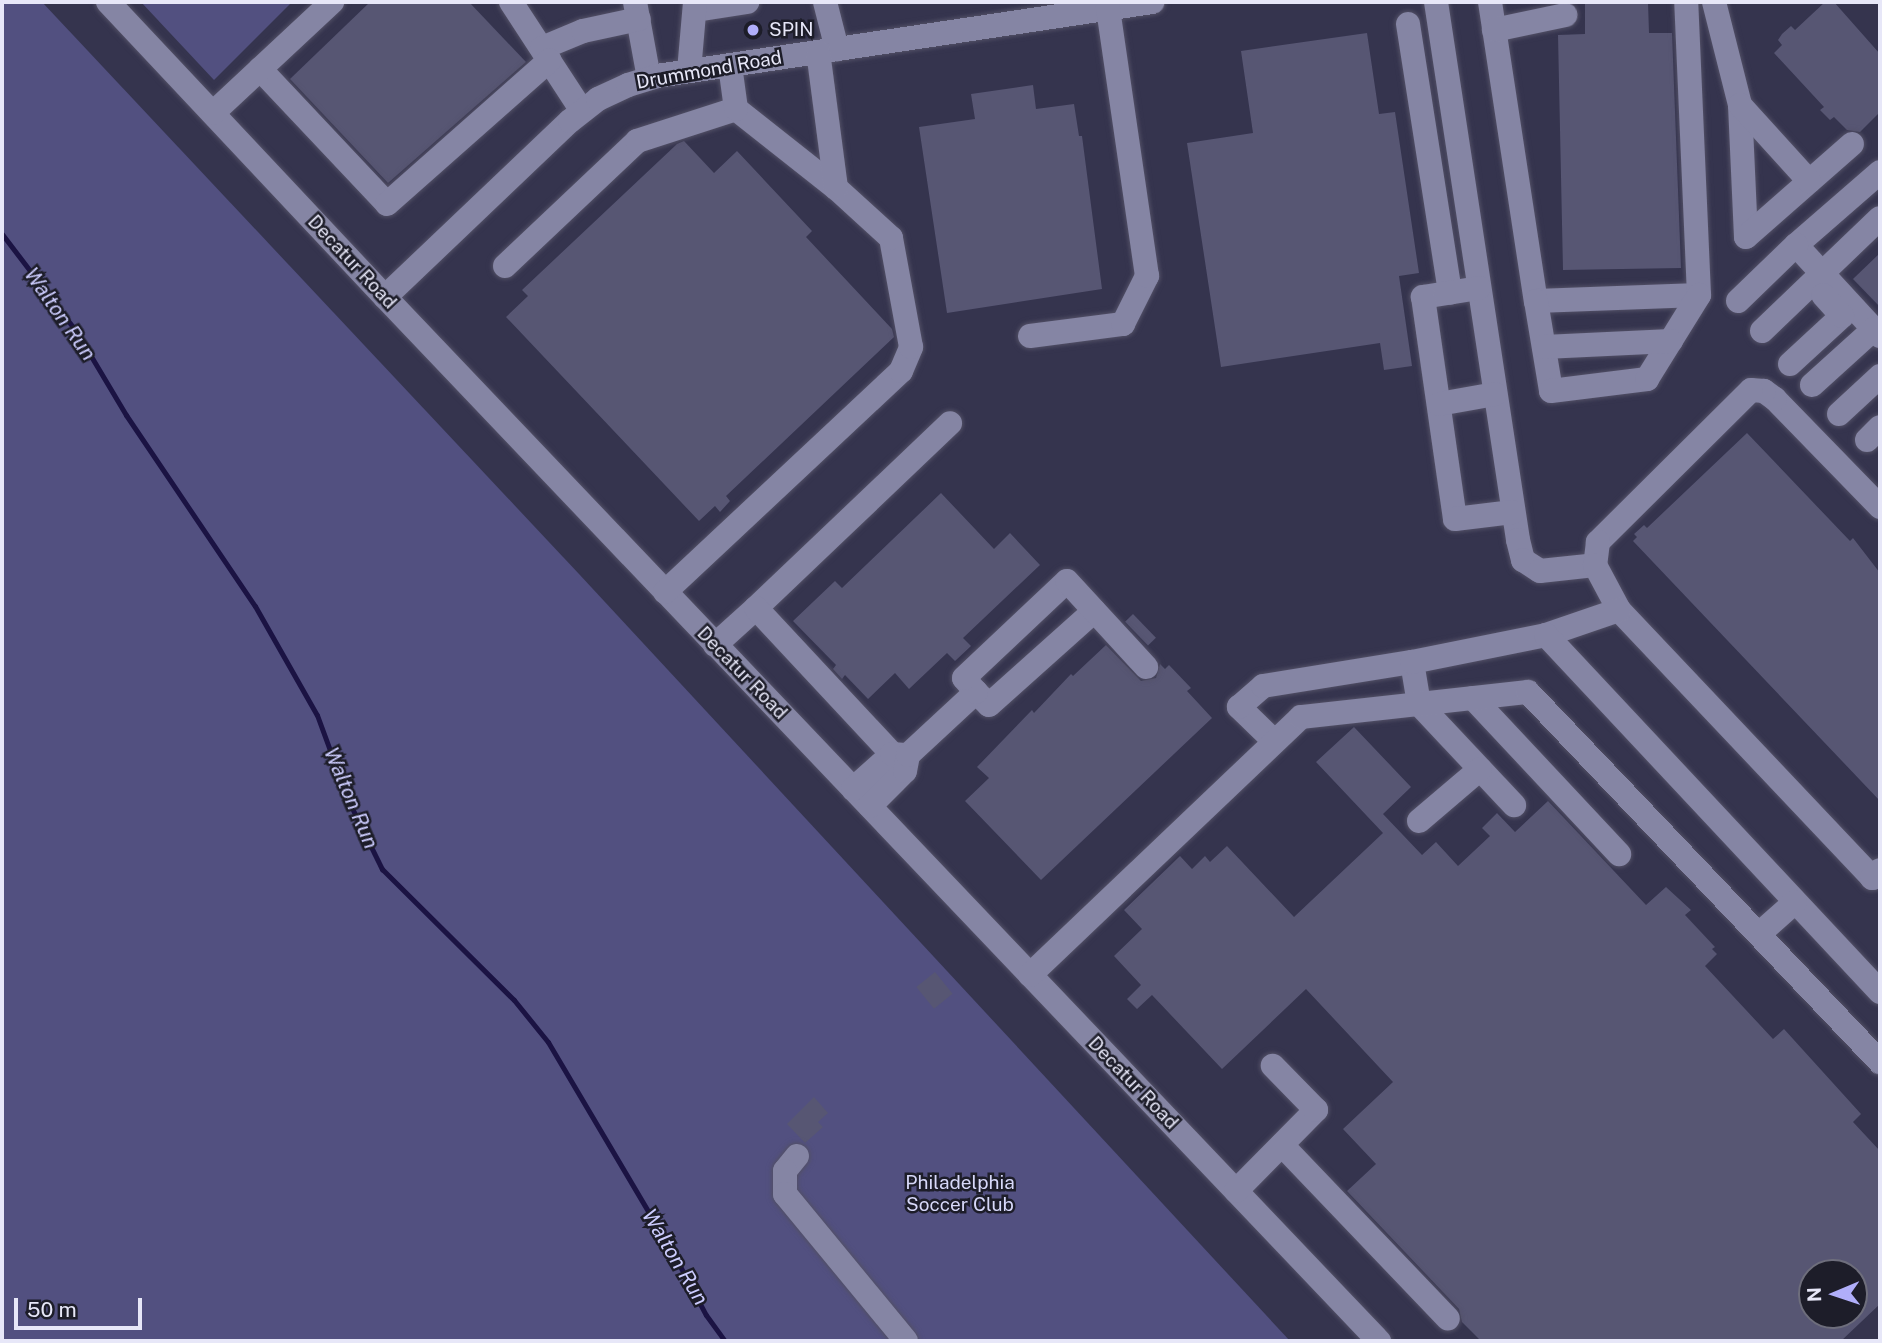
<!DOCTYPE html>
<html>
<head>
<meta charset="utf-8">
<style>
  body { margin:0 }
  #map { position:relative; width:1882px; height:1343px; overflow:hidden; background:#35344e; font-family:"Public Sans",sans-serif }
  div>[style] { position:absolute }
  .green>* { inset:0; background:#525080 }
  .stream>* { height:5px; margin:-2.5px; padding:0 2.5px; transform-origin:2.5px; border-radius:2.5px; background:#1b1343 }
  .building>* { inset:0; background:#575673; transform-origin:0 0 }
  .roads { filter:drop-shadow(0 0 2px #525066) drop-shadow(0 0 2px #525066) }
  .minor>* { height:24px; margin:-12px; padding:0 12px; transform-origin:12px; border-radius:12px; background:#8585a4 }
  .dots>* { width:19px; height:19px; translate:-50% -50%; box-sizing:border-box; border:4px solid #1d1d29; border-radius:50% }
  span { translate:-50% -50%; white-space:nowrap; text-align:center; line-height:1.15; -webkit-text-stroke:5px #1d1d29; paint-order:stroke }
  .poi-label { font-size:19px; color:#e7e7f8 }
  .left { translate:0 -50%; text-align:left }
  .street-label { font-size:19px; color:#e7e7f8 }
  .park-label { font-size:19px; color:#d7d8f9 }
  .water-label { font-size:21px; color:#ccccfe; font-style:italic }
  .frame { position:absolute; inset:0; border:4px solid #e7e7f8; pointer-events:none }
  .north { position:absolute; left:1798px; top:1259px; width:70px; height:70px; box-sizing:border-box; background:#1d1d29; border:2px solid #6e6e7c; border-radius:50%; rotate:268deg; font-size:19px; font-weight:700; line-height:28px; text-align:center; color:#e7e7f8 }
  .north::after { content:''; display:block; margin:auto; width:24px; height:32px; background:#b0aefa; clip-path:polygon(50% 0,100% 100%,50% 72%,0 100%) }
  .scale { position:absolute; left:14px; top:1298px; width:128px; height:32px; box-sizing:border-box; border:4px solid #e7e7f8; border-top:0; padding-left:9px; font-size:21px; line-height:24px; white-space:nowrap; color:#e7e7f8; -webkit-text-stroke:5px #1d1d29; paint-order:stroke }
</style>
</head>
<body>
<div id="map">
  <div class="green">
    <div style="clip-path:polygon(2px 2px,42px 2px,579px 574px,1290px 1341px,2px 1341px)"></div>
    <div style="clip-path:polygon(141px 2px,292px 2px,214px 80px)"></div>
  </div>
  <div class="stream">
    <div style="left:2px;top:234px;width:122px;rotate:52.7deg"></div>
    <div style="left:76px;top:331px;width:98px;rotate:59.2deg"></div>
    <div style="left:126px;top:415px;width:230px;rotate:56deg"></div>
    <div style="left:255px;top:606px;width:125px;rotate:60.4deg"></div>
    <div style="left:317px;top:715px;width:93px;rotate:69.8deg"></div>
    <div style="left:349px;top:802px;width:75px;rotate:63.8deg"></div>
    <div style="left:382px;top:869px;width:186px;rotate:44.8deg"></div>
    <div style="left:514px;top:1000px;width:54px;rotate:51deg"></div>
    <div style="left:548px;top:1042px;width:245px;rotate:59.4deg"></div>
    <div style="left:673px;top:1253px;width:70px;rotate:62deg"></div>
    <div style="left:706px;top:1315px;width:32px;rotate:54deg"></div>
  </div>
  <div class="building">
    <div style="clip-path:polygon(370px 2px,469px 2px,526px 62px,388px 183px,290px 79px)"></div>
    <div style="clip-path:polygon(1585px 2px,1648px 2px,1649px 33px,1672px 33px,1681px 268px,1563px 270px,1558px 35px,1585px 34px)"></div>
    <div style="clip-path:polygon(1825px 2px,1834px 2px,1880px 54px,1880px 112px,1860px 132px,1847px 130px,1834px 117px,1830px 120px,1820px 110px,1824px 107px,1774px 53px,1782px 45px,1778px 40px,1782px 34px,1791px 26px,1795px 30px)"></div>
    <div style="clip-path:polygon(1367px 33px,1379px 114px,1395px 112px,1419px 273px,1399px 276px,1412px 366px,1384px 370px,1380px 343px,1221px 367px,1187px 143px,1253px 133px,1241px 51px)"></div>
    <div style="clip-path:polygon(1033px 85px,1036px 109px,1074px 104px,1079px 136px,1082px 136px,1102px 289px,947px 313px,919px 127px,975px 119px,971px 94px)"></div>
    <div style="clip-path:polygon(684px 141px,714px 173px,737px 151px,812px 231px,806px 237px,892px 329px,894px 337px,726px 496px,730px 501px,720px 512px,715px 506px,699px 521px,506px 317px,528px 296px,522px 290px,677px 144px)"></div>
    <div style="clip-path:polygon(1880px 253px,1880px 307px,1853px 279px)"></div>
    <div style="clip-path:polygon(1747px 433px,1850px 541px,1853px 538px,1880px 573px,1880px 801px,1633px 541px,1637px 537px,1634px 534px,1644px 525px,1647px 528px)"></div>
    <div style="clip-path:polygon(941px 493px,994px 549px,1010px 533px,1040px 565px,963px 638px,971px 646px,955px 661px,947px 653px,909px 689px,895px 673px,868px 699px,845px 675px,842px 679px,833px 669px,836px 665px,793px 621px,835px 581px,842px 588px)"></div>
    <div style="left:1133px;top:614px;width:33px;height:11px;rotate:46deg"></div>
    <div style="clip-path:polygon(1106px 645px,1141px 681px,1156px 678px,1160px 664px,1165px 669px,1169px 665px,1191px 688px,1187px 691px,1212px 718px,1041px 880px,965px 801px,989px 778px,977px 767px,1032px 710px,1034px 713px,1071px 674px,1073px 676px)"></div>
    <div style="clip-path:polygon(evenodd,1354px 727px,1411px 787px,1383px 814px,1422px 855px,1436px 842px,1458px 866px,1490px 836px,1482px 828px,1497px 813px,1515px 832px,1548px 801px,1646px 905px,1666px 887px,1691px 910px,1685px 915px,1715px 947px,1712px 949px,1717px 954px,1705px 966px,1773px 1039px,1784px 1029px,1861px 1114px,1853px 1122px,1880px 1151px,1880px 1304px,1841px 1341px,1481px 1341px,1462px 1322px,1459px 1309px,1347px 1191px,1376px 1164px,1343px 1129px,1393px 1082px,1306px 989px,1222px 1069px,1152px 995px,1137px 1009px,1127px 999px,1141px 985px,1114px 956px,1142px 929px,1124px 910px,1180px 856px,1192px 869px,1205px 856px,1210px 862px,1227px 846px,1294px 917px,1383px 833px,1316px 762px,1354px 727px,1812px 1273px,1854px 1273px,1854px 1315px,1812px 1315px,1812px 1273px)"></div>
    <div style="left:935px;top:972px;width:28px;height:24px;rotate:51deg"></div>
    <div style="clip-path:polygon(814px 1097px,828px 1113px,818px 1122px,823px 1127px,805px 1143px,787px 1124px)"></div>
  </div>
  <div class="roads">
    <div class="minor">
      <div style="left:108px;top:2px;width:405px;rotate:46.8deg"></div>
      <div style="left:385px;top:297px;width:1442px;rotate:46.41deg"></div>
      <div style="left:511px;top:2px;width:130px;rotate:56.9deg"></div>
      <div style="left:635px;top:2px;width:77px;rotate:79.6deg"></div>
      <div style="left:825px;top:2px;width:49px;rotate:75.7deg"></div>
      <div style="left:1436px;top:2px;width:544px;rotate:81.33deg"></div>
      <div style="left:1518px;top:540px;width:21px;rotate:76deg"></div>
      <div style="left:1523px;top:560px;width:20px;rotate:33deg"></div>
      <div style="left:1540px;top:571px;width:55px;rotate:-6.2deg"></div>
      <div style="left:1490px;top:2px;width:303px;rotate:81.3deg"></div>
      <div style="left:1536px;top:301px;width:163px;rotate:-2.1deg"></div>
      <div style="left:1699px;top:295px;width:293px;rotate:-92.5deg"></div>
      <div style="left:1714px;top:2px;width:106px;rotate:75.8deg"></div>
      <div style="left:1740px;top:105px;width:132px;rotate:87.4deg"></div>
      <div style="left:1746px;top:237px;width:141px;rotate:-41.3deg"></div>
      <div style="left:696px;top:10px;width:52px;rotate:-8.9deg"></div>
      <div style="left:1408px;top:24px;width:272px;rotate:81.1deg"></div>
      <div style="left:1494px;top:30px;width:73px;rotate:-11.9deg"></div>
      <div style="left:542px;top:48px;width:44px;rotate:-22.5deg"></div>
      <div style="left:583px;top:31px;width:57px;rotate:-12.1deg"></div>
      <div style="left:260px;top:69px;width:185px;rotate:46.7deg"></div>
      <div style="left:387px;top:204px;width:217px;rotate:-41.5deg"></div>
      <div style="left:689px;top:71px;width:69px;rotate:-85deg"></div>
      <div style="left:1740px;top:105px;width:103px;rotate:47.8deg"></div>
      <div style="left:736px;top:109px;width:127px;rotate:38.3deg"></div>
      <div style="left:213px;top:113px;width:163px;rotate:-43deg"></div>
      <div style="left:1880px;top:172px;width:111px;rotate:139deg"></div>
      <div style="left:1796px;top:245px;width:124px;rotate:47.3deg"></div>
      <div style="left:505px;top:266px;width:182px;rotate:-43.4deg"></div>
      <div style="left:637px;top:141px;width:104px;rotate:-17.9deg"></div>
      <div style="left:736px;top:109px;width:44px;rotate:-97.8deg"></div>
      <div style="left:1479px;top:288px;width:57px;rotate:170.9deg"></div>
      <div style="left:1423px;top:297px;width:224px;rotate:81.8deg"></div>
      <div style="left:1455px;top:519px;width:58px;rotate:-6.9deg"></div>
      <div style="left:385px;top:297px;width:255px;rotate:-43.6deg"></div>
      <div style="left:570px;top:121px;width:36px;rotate:-38deg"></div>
      <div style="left:598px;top:99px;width:33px;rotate:-25deg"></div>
      <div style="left:628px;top:85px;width:30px;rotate:-17deg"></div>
      <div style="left:657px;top:76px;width:501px;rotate:-8.5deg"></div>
      <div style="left:1536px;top:301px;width:91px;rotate:80.5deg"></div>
      <div style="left:1551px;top:391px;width:97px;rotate:-7.1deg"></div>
      <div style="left:1647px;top:379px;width:99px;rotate:-58.2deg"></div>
      <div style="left:1738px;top:301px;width:81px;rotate:-44deg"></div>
      <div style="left:1762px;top:331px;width:163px;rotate:-43.8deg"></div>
      <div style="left:1030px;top:336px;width:94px;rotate:-7.4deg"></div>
      <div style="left:1123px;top:324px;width:54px;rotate:-63.4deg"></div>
      <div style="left:1147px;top:276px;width:271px;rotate:-98.3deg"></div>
      <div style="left:1544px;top:347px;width:127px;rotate:-2.7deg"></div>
      <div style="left:1790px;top:364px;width:71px;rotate:-42.7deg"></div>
      <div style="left:1842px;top:316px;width:28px;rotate:-132deg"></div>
      <div style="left:1812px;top:385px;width:84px;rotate:-42.1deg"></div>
      <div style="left:1439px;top:404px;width:57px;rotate:-10.1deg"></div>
      <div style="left:1839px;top:414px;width:56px;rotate:-42.8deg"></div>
      <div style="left:1867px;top:440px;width:18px;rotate:-45deg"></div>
      <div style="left:1880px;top:507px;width:151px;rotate:-134.2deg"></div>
      <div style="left:1775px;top:399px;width:14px;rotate:-144deg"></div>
      <div style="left:1764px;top:391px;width:13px;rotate:-176deg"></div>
      <div style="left:1751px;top:390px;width:216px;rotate:135.2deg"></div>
      <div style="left:1598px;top:542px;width:23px;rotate:97deg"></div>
      <div style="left:1595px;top:565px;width:51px;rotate:61.9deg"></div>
      <div style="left:1619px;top:610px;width:369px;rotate:46.6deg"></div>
      <div style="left:1872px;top:878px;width:11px;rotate:-45deg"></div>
      <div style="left:665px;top:592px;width:323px;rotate:-43.1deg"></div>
      <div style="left:901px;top:371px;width:26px;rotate:-67deg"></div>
      <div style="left:911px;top:347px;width:111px;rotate:-100.4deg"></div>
      <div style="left:891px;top:238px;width:74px;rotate:-137.7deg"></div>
      <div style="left:836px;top:188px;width:137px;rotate:-97.5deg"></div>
      <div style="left:756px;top:608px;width:268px;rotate:-43.6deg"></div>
      <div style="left:1546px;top:635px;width:77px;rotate:-18.9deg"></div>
      <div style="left:715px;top:645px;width:55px;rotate:-42.1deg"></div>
      <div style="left:756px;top:608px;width:200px;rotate:47deg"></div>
      <div style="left:1412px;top:662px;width:43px;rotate:80.5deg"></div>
      <div style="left:1419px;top:704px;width:139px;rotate:46.8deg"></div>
      <div style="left:976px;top:692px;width:18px;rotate:45deg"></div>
      <div style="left:989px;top:705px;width:141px;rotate:-41.8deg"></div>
      <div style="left:1473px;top:698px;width:214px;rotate:46.9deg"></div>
      <div style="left:1274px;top:741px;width:49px;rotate:-135.8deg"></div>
      <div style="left:1239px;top:707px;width:32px;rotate:-41deg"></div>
      <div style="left:1263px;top:686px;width:151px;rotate:-9.2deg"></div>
      <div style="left:1412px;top:662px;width:137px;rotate:-11.4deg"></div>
      <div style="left:1546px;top:635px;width:489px;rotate:46.9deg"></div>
      <div style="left:853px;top:789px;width:52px;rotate:-41.9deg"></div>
      <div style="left:892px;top:754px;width:16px;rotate:4deg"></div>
      <div style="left:870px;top:806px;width:49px;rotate:-45deg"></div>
      <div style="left:905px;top:771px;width:16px;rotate:-79deg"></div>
      <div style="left:908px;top:755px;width:93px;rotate:-42.8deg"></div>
      <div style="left:976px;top:692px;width:18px;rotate:-131deg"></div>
      <div style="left:964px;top:678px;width:141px;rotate:-43.3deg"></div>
      <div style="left:1067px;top:581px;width:117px;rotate:47.4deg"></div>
      <div style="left:1419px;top:821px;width:80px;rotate:-40.4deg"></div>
      <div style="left:1759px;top:934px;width:48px;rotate:-41.6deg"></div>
      <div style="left:1030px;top:975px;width:374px;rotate:-43.6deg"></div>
      <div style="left:1301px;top:717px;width:228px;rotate:-6.3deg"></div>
      <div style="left:1528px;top:692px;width:511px;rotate:46.43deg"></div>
      <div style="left:1282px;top:1145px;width:240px;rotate:46.3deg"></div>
      <div style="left:797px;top:1156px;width:19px;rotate:129deg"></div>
      <div style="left:785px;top:1171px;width:23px;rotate:90deg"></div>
      <div style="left:785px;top:1194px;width:190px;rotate:50.5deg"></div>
      <div style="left:1236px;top:1191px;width:114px;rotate:-45.4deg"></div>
      <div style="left:1316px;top:1110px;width:62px;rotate:-134.3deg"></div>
    </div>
  </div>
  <div class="dots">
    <div style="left:753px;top:30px;background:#b0aefa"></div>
  </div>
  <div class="poi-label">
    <span class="left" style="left:769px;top:30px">SPIN</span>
  </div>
  <div class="street-label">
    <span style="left:709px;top:70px;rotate:-10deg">Drummond Road</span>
    <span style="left:352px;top:262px;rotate:47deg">Decatur Road</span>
    <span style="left:742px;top:673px;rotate:46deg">Decatur Road</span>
    <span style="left:1133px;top:1083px;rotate:46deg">Decatur Road</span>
  </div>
  <div class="park-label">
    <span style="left:960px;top:1194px">Philadelphia<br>Soccer Club</span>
  </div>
  <div class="water-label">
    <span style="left:60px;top:314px;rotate:55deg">Walton Run</span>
    <span style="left:351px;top:798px;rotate:67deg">Walton Run</span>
    <span style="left:675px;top:1257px;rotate:59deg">Walton Run</span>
  </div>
  <div class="frame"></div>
  <div class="north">N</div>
  <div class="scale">50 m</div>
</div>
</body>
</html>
